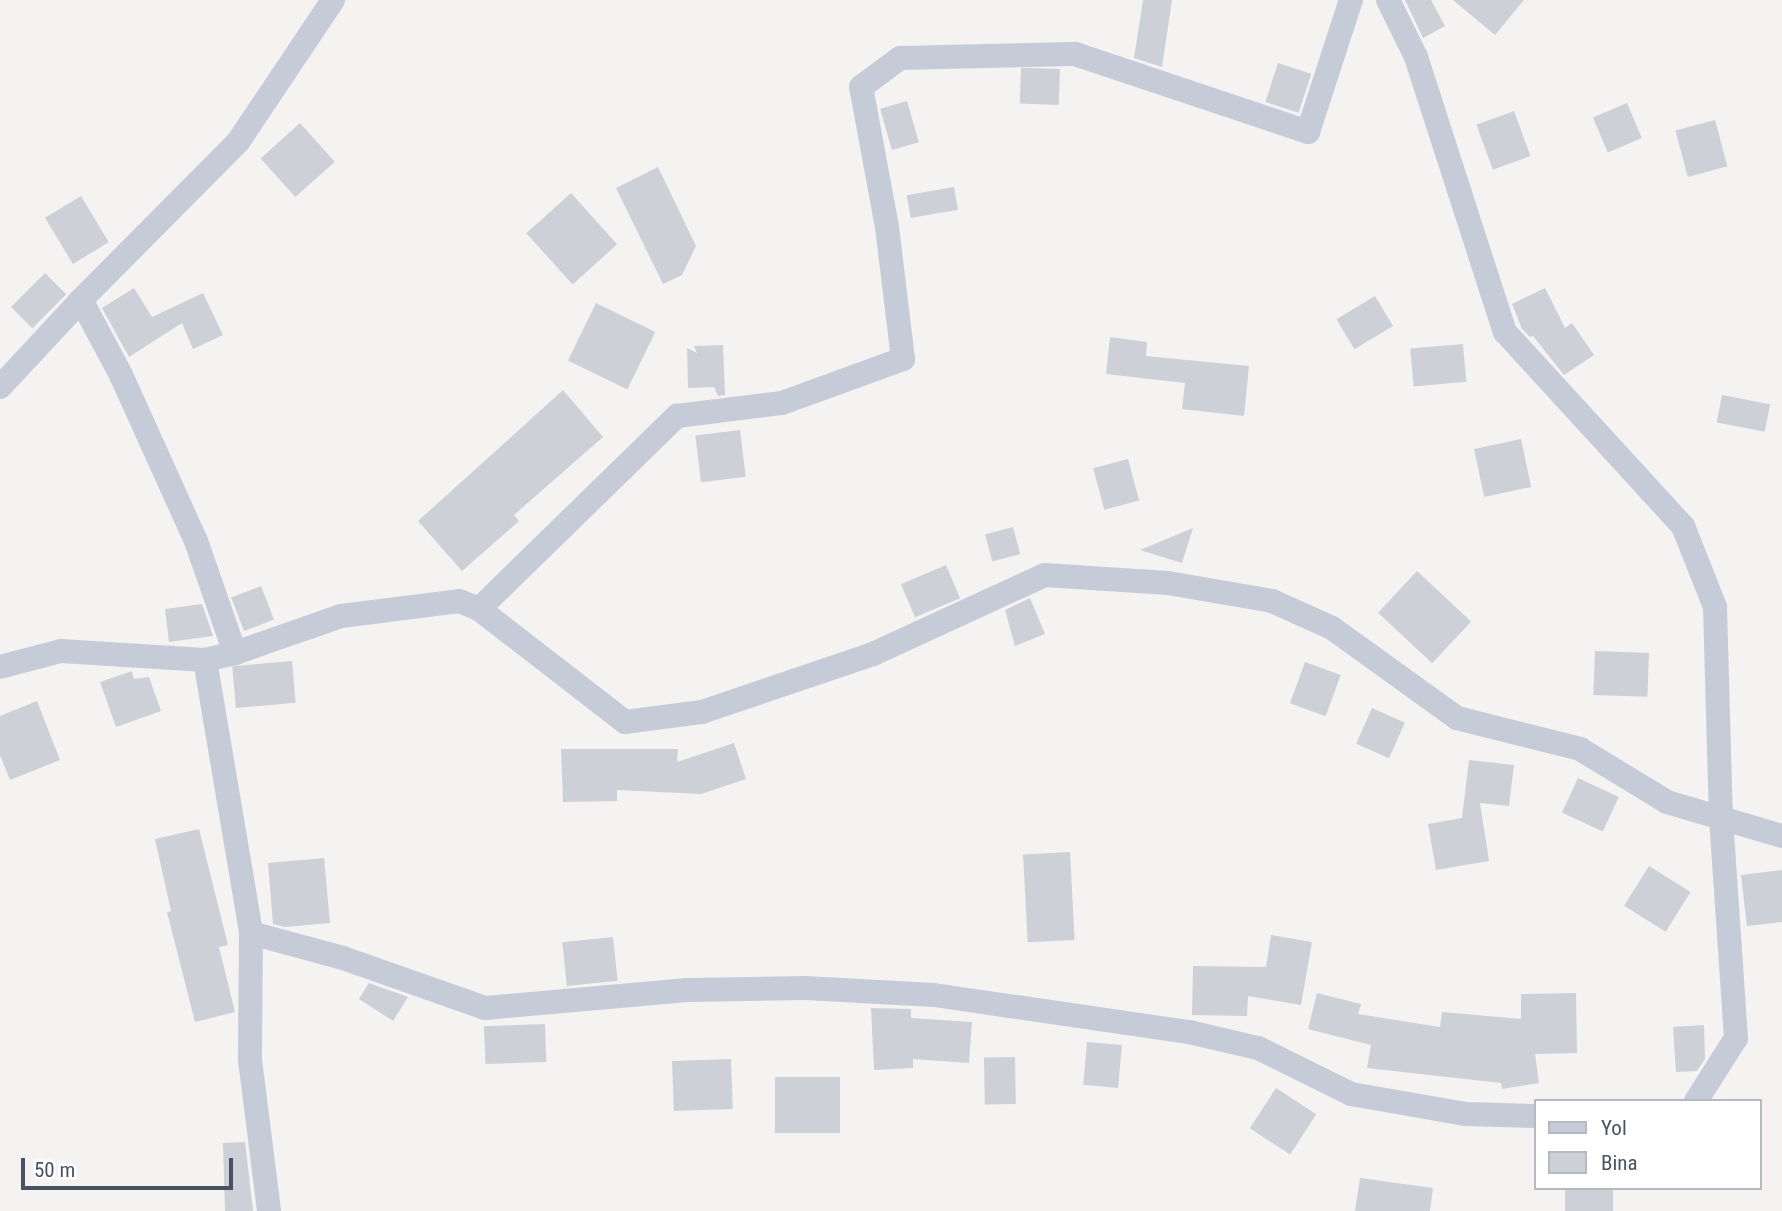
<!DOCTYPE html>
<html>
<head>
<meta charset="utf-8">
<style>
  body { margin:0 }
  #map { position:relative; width:1782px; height:1211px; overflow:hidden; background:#f5f2f2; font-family:"Roboto Condensed",sans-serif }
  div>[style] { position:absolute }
  .building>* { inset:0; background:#ced0d8; transform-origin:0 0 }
  .minor>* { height:24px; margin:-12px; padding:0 12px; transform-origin:12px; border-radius:12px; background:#c5ccd8 }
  span { translate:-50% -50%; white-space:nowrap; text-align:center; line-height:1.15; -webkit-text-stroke:5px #fff; paint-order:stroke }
  .legend { position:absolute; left:1534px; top:1099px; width:228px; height:91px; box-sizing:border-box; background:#fff; border:2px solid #b5bac0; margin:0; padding:9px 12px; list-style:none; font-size:21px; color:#475262 }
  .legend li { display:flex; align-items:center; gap:14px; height:35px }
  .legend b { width:35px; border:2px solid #b5bac0 }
  .scale { position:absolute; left:21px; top:1158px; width:212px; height:32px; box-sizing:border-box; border:4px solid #475262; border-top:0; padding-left:9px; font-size:21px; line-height:24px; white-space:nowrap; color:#475262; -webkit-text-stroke:5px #fff; paint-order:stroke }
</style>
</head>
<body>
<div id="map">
  <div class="building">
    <div style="clip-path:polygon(1143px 0,1172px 0,1162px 67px,1134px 58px)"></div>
    <div style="clip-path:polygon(1405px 0,1431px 0,1445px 26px,1423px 38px)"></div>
    <div style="clip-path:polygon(1453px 0,1524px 0,1495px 35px)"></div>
    <div style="left:1278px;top:63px;width:35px;height:41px;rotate:18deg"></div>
    <div style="left:1060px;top:69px;width:36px;height:39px;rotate:92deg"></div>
    <div style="left:907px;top:101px;width:43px;height:28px;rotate:74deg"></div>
    <div style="left:1627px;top:103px;width:38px;height:37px;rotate:67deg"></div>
    <div style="left:1514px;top:111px;width:48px;height:40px;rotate:70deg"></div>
    <div style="left:1715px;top:120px;width:48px;height:41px;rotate:75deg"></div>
    <div style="left:300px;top:123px;width:52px;height:53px;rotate:48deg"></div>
    <div style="clip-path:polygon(658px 167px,696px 246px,682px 275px,663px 284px,616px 188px)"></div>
    <div style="left:954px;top:187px;width:23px;height:48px;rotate:80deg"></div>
    <div style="left:571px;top:193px;width:69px;height:60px;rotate:48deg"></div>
    <div style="left:81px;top:196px;width:54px;height:42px;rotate:59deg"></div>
    <div style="left:45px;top:273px;width:30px;height:48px;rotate:45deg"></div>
    <div style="clip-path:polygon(134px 288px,152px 317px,203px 293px,223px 335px,193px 349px,182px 323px,129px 357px,102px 308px)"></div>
    <div style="clip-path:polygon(1545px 288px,1565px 328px,1572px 323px,1594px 355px,1564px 375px,1533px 336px,1530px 337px,1522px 329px,1512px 304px)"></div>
    <div style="left:1375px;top:296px;width:35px;height:45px;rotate:59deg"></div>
    <div style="left:596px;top:303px;width:66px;height:64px;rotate:26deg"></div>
    <div style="clip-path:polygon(1110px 337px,1147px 342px,1146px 356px,1249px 366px,1244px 416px,1182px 409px,1185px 383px,1106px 374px)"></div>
    <div style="left:1463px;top:344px;width:38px;height:53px;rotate:85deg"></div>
    <div style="clip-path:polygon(723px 345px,725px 395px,718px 396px,714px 387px,688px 388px,687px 348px,697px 353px,694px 346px)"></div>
    <div style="clip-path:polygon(563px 390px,603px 437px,514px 515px,519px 521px,462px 571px,418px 521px)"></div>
    <div style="left:1722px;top:395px;width:49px;height:28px;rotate:11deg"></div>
    <div style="left:740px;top:430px;width:47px;height:45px;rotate:83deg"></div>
    <div style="left:1521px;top:439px;width:49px;height:48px;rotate:78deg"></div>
    <div style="left:1128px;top:459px;width:43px;height:36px;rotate:75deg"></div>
    <div style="left:1013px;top:527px;width:28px;height:29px;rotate:75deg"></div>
    <div style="clip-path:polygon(1193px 528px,1182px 563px,1140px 550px)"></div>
    <div style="left:946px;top:565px;width:36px;height:49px;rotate:67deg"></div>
    <div style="left:1417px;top:571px;width:74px;height:57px;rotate:43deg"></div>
    <div style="left:261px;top:586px;width:36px;height:32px;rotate:69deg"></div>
    <div style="clip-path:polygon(1030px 598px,1045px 634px,1015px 646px,1005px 610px)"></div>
    <div style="clip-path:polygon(202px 604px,213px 636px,169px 642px,165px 609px)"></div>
    <div style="left:1595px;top:651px;width:54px;height:44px;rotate:2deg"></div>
    <div style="left:292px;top:661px;width:42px;height:60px;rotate:85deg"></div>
    <div style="left:1305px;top:662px;width:38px;height:44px;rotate:20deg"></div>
    <div style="clip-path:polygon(132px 671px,134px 679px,149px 677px,161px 711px,116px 727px,100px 682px)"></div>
    <div style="clip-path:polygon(37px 701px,60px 760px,10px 780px,0 755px,0 716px)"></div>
    <div style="left:1372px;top:708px;width:36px;height:39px;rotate:24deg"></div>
    <div style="clip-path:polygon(734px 743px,746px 779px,701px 794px,617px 790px,617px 801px,563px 802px,561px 749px,678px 749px,677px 762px)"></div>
    <div style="clip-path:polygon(1469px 760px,1514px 765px,1509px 806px,1480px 803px,1489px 861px,1436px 870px,1428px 824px,1462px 818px)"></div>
    <div style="left:1578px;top:778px;width:45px;height:38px;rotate:25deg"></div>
    <div style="clip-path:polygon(199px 829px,228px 945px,219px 947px,235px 1012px,195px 1022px,167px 912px,171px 911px,155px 839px)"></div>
    <div style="left:1070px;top:852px;width:88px;height:47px;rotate:87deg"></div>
    <div style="clip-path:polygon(324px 858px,330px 923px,285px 927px,273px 924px,268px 863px)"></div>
    <div style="left:1649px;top:866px;width:49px;height:47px;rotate:32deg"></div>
    <div style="clip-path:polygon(1782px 870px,1782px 922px,1747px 926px,1741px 875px)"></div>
    <div style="clip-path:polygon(1271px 935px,1312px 942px,1301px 1005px,1248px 996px,1247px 1016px,1192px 1015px,1193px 966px,1266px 967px)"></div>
    <div style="left:613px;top:937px;width:44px;height:51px;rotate:84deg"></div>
    <div style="clip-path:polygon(369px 983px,408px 997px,393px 1021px,359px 999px)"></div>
    <div style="clip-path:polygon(1317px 993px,1361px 1004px,1358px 1014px,1440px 1027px,1442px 1012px,1521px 1019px,1521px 994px,1576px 993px,1577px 1053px,1535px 1054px,1539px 1083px,1502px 1089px,1501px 1083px,1367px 1068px,1371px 1045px,1308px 1029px)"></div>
    <div style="clip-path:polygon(871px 1008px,911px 1009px,911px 1018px,972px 1022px,969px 1063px,913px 1059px,913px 1068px,874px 1070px)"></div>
    <div style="left:545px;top:1024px;width:38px;height:61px;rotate:88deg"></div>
    <div style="clip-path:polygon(1704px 1025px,1705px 1059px,1697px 1071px,1676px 1072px,1673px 1027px)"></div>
    <div style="left:1087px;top:1042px;width:35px;height:43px;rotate:5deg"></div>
    <div style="left:1015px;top:1057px;width:47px;height:31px;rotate:89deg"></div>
    <div style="left:731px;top:1059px;width:50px;height:59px;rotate:88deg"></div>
    <div style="left:775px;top:1077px;width:65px;height:56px"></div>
    <div style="left:1276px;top:1088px;width:48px;height:48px;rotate:33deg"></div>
    <div style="clip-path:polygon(245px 1142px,253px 1211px,225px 1211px,223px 1143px)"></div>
    <div style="clip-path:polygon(1360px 1178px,1433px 1188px,1430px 1211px,1355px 1211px)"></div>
    <div style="left:1565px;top:1188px;width:48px;height:23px"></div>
  </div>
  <div class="minor">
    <div style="left:1388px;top:0;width:64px;rotate:63.8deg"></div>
    <div style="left:1416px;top:57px;width:289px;rotate:72.1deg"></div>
    <div style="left:1505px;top:332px;width:263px;rotate:47.5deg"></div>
    <div style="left:1683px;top:526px;width:87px;rotate:68.4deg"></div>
    <div style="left:1715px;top:607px;width:211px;rotate:88.4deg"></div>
    <div style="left:1721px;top:818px;width:221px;rotate:86.1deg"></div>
    <div style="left:1736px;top:1038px;width:75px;rotate:122.4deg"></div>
    <div style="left:81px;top:300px;width:85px;rotate:61.9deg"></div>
    <div style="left:121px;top:375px;width:182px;rotate:65.7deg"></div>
    <div style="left:196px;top:541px;width:119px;rotate:70.8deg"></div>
    <div style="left:235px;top:653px;width:31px;rotate:167deg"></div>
    <div style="left:205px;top:660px;width:277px;rotate:80.4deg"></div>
    <div style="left:251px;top:933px;width:127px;rotate:90.5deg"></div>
    <div style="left:250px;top:1060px;width:152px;rotate:82.8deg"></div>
    <div style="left:0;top:387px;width:119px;rotate:-47deg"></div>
    <div style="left:81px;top:300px;width:223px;rotate:-45.2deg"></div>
    <div style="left:238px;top:142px;width:171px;rotate:-56.2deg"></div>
    <div style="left:479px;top:609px;width:277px;rotate:-44.3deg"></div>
    <div style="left:677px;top:416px;width:106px;rotate:-7.1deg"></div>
    <div style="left:782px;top:403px;width:129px;rotate:-20deg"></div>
    <div style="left:903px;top:359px;width:133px;rotate:-96.9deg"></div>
    <div style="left:887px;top:227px;width:142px;rotate:-100.5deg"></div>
    <div style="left:861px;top:87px;width:49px;rotate:-36.6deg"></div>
    <div style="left:900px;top:58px;width:175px;rotate:-1.3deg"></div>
    <div style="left:1075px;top:54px;width:246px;rotate:18.5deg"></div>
    <div style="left:1308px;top:132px;width:139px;rotate:-72deg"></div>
    <div style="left:235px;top:653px;width:112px;rotate:-19.2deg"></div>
    <div style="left:341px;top:616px;width:119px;rotate:-7.2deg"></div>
    <div style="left:459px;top:601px;width:22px;rotate:22deg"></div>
    <div style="left:479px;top:609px;width:185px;rotate:37.7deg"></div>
    <div style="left:625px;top:722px;width:78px;rotate:-7.4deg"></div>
    <div style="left:702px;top:712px;width:181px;rotate:-18.7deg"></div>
    <div style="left:873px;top:654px;width:189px;rotate:-24.7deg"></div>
    <div style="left:1045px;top:575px;width:123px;rotate:3.7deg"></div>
    <div style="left:1168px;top:583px;width:106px;rotate:9.8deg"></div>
    <div style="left:1272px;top:601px;width:66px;rotate:24.2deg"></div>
    <div style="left:1332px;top:628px;width:154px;rotate:35.8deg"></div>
    <div style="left:1457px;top:718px;width:127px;rotate:14.1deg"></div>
    <div style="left:1580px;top:749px;width:102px;rotate:31.3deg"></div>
    <div style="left:1667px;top:802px;width:120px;rotate:16.5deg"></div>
    <div style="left:0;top:667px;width:63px;rotate:-14.7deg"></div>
    <div style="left:61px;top:651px;width:144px;rotate:3.6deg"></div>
    <div style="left:251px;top:933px;width:95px;rotate:15.2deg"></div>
    <div style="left:343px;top:958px;width:151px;rotate:19.4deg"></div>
    <div style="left:485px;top:1008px;width:203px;rotate:-5.1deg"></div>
    <div style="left:687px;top:990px;width:118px;rotate:-1deg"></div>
    <div style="left:805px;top:988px;width:129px;rotate:3.1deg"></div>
    <div style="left:934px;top:995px;width:258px;rotate:8.3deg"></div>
    <div style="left:1189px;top:1032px;width:71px;rotate:13.1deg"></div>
    <div style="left:1258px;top:1048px;width:104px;rotate:26.3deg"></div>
    <div style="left:1351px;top:1094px;width:117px;rotate:9.9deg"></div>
    <div style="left:1466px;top:1114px;width:69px;rotate:1.7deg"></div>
  </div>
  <ul class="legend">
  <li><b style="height:9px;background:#c5ccd8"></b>Yol</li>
  <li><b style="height:19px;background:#ced0d8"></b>Bina</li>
  </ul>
  <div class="scale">50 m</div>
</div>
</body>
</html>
